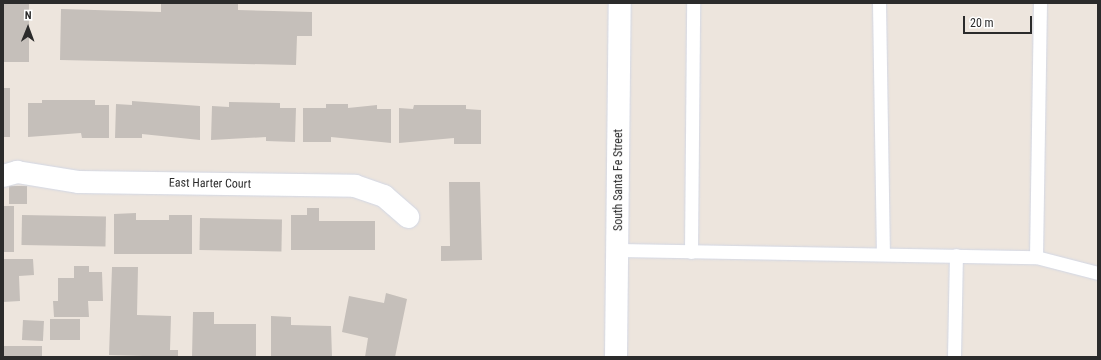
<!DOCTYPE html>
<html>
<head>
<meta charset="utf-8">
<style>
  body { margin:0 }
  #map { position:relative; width:1101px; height:360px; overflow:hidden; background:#ede5dd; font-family:"Roboto Condensed",sans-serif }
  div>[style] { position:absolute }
  .building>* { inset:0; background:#c5bfba; transform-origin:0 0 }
  .roads { filter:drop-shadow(0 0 1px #d2d7e4) drop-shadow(0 0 1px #d2d7e4) }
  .service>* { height:13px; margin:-6.5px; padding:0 6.5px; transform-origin:6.5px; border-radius:6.5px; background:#fff }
  .minor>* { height:22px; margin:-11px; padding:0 11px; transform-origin:11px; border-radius:11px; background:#fff }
  .tertiary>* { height:22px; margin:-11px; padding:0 11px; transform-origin:11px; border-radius:11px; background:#fff }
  span { translate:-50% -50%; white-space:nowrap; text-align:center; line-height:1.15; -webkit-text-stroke:3px #fff; paint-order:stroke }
  .street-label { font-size:12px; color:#2b2b2b }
  .frame { position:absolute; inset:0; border:4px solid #2b2b2b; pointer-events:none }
  .north { position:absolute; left:8px; top:8px; width:40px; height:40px; -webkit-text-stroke:3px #fff; paint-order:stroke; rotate:1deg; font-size:11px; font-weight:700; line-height:16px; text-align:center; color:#2b2b2b }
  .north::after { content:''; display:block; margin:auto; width:14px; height:18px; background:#2b2b2b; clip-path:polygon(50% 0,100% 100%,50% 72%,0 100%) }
  .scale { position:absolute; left:963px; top:16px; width:69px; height:18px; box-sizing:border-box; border:2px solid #2b2b2b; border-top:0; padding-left:5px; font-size:12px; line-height:14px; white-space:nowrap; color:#2b2b2b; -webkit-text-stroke:3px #fff; paint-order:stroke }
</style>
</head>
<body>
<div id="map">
  <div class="building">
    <div style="left:3px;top:3px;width:26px;height:59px"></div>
    <div style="clip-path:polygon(161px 3px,238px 3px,238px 10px,312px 12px,312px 36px,297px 36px,296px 65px,60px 60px,61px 9px,161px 12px)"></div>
    <div style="left:3px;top:88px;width:7px;height:49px"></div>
    <div style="clip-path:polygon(42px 100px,95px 100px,95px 105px,109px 105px,109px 138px,82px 138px,81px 133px,28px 137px,28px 103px,42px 103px)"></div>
    <div style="clip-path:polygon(132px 101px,200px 106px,200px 140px,142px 134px,142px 138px,115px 138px,116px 104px,132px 105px)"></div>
    <div style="clip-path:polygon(229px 102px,280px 103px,280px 108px,296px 108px,295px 142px,266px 141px,266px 137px,211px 140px,212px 106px,229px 107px)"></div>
    <div style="clip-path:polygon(326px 104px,348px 104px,348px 108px,377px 105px,377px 109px,391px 109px,391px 143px,331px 137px,331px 142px,303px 142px,303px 108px,326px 108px)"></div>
    <div style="clip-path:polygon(414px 105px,466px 105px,466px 109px,481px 110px,481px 144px,454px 144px,454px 138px,399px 143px,399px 108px,413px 109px)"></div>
    <div style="clip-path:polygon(449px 182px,480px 182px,482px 260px,441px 261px,441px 246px,450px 246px)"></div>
    <div style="left:9px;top:186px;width:18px;height:18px"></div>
    <div style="left:3px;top:206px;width:11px;height:46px"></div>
    <div style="clip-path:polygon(307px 208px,319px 208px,319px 221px,375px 221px,375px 250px,291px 250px,291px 215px,307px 215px)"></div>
    <div style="clip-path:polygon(136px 213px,136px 220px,169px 220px,169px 215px,192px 215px,192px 254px,114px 254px,114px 214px)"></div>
    <div style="left:22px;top:215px;width:84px;height:30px;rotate:1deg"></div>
    <div style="left:200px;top:218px;width:82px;height:32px;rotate:1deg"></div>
    <div style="clip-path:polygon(3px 259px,33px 259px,34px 275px,19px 276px,20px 301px,3px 302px)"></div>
    <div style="clip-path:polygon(74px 266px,89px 266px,89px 272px,102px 272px,103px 301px,88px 301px,89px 317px,54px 317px,53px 301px,58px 301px,58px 278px,74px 278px)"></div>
    <div style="clip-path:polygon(112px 267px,138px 267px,137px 315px,171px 316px,170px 350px,178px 350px,178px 357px,109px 355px)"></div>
    <div style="clip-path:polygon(386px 293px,407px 299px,395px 357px,365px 357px,368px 338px,342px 332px,349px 296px,384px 303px)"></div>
    <div style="clip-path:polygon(193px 312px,214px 312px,214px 324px,256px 324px,256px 357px,192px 357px)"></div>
    <div style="clip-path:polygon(271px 316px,291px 317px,291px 325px,331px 326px,332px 357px,271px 357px)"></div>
    <div style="left:50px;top:319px;width:30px;height:21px"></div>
    <div style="left:23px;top:320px;width:21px;height:20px;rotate:3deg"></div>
    <div style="left:3px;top:346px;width:39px;height:11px"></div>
  </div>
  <div class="roads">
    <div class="service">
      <div style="left:879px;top:3px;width:250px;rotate:89.1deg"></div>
      <div style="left:619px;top:250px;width:417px;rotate:1deg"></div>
      <div style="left:1036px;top:257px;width:64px;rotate:14.5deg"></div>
      <div style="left:691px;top:252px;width:249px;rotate:-89.5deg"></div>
      <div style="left:1036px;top:257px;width:254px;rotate:-89.1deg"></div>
      <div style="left:954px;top:357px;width:102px;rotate:-88.9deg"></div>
    </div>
    <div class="minor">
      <div style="left:3px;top:176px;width:15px;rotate:-16deg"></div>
      <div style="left:17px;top:172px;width:63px;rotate:9.2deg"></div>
      <div style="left:79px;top:182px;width:276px;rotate:0.8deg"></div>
      <div style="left:355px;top:186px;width:31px;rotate:19deg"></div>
      <div style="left:384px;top:196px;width:32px;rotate:41deg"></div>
    </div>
    <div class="tertiary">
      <div style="left:616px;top:357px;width:354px;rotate:-89.4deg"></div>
    </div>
  </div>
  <div class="street-label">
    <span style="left:619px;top:180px;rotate:-90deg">South Santa Fe Street</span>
    <span style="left:210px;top:184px;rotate:1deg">East Harter Court</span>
  </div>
  <div class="frame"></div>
  <div class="north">N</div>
  <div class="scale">20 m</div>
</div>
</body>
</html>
